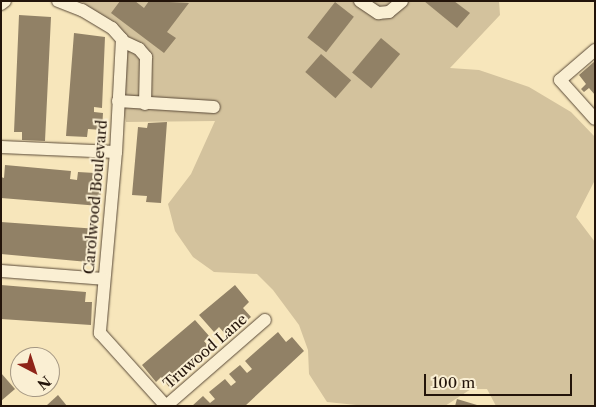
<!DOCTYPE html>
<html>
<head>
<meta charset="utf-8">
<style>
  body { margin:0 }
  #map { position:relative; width:596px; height:407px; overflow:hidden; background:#f7e6bb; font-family:"Libre Caslon Text",serif }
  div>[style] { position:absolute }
  .green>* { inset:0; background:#d3c29d }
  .building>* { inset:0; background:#918166; transform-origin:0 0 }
  .roads { filter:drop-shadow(0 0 1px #584836) drop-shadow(0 0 1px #584836) }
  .minor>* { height:12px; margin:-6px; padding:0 6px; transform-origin:6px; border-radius:6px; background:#faefd3 }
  span { translate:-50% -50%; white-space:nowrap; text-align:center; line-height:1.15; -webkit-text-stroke:4px #faefd3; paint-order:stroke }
  .street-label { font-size:15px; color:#23140a }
  .frame { position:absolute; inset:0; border:2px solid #23140a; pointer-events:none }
  .north { position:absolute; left:10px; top:347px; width:50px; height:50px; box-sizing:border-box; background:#faefd3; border:1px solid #a49783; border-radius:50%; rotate:140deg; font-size:14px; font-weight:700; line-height:20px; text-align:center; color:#23140a }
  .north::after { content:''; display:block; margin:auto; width:18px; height:22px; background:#8f2418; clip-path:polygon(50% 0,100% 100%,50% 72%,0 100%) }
  .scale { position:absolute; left:424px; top:374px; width:148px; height:22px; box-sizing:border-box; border:2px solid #23140a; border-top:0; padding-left:6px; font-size:15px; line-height:18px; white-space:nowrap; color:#23140a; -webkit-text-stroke:4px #faefd3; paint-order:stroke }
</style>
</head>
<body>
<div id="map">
  <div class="green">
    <div style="clip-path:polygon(81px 1px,499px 1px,500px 15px,450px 68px,479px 70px,529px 87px,571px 112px,595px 137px,595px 180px,576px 217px,595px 242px,595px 406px,496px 406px,487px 389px,471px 389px,445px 406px,366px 406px,327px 402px,309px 374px,308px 350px,299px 325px,273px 290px,257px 274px,214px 272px,193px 257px,175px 231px,168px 204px,191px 174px,215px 121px,126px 122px,123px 107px,127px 41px)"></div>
  </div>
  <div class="building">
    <div style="clip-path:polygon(120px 1px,135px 1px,144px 8px,149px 1px,189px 3px,167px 32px,176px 38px,164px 53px,111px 13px)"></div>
    <div style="clip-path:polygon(424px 1px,454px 1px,470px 13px,457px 28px)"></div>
    <div style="left:335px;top:2px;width:24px;height:45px;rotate:38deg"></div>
    <div style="clip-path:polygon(19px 15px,51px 17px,45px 141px,22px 140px,22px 132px,14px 132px)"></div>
    <div style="clip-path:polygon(74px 33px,105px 37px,102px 108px,94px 107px,94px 112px,103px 113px,102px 130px,88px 129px,87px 137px,66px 136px)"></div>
    <div style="left:381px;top:38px;width:25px;height:45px;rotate:40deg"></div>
    <div style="left:321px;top:54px;width:40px;height:24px;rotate:41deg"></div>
    <div style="clip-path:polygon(595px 61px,595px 95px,589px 88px,584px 92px,581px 89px,586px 84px,579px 75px)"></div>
    <div style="clip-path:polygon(167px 122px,161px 203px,146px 202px,147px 196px,132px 195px,138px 127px,147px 128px,148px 123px)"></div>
    <div style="clip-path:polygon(5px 165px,71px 171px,70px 179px,77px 180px,78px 172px,95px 173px,94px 186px,101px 186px,100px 206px,1px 198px,1px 177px,4px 178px)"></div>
    <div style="clip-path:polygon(1px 222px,98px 229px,96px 253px,89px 252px,88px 262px,1px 254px)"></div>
    <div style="clip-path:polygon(1px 285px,86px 292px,85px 302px,92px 302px,91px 325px,1px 319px)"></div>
    <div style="clip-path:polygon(235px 285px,249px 302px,243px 308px,251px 317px,228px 337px,219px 327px,214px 332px,199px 315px)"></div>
    <div style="clip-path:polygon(195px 320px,210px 337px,204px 341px,212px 351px,187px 372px,182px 366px,178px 370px,183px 376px,170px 388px,161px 377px,156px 382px,142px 365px)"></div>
    <div style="clip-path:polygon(278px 332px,286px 342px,292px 337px,304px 351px,245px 406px,192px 406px,203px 396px,210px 403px,215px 399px,209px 392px,225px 379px,231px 386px,236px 382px,229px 374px,240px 365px,247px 373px,252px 369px,245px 361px)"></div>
    <div style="clip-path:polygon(1px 373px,15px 389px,1px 401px)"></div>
    <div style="clip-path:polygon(58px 395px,67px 406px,46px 406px)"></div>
    <div style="clip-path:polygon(457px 399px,477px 405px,477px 406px,455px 406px)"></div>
  </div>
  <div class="roads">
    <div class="minor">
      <div style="left:58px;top:1px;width:26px;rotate:21deg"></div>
      <div style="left:82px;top:10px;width:35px;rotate:31deg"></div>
      <div style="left:112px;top:28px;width:15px;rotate:48deg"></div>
      <div style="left:122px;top:39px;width:113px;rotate:93deg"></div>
      <div style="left:116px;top:152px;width:182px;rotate:95.1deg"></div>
      <div style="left:100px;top:333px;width:98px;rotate:47.9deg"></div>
      <div style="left:166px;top:406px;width:131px;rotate:-41deg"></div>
      <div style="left:360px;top:1px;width:22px;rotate:34deg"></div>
      <div style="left:378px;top:13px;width:11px;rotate:-5deg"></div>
      <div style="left:389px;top:12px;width:17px;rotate:-40deg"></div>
      <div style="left:1px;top:4px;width:5px;rotate:-37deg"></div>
      <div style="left:122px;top:41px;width:19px;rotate:25deg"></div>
      <div style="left:139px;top:49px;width:11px;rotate:49deg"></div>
      <div style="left:146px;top:57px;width:47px;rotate:91.2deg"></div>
      <div style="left:595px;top:50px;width:46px;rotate:139.4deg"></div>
      <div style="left:560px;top:80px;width:52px;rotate:48.1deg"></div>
      <div style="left:118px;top:101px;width:96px;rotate:3.6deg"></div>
      <div style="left:1px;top:147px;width:115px;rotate:2.5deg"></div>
      <div style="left:1px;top:271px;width:103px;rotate:4.4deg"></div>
    </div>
  </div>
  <div class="street-label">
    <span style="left:95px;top:197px;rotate:-85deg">Carolwood Boulevard</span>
    <span style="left:205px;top:351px;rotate:-41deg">Truwood Lane</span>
  </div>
  <div class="frame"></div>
  <div class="north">N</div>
  <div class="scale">100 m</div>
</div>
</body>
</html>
